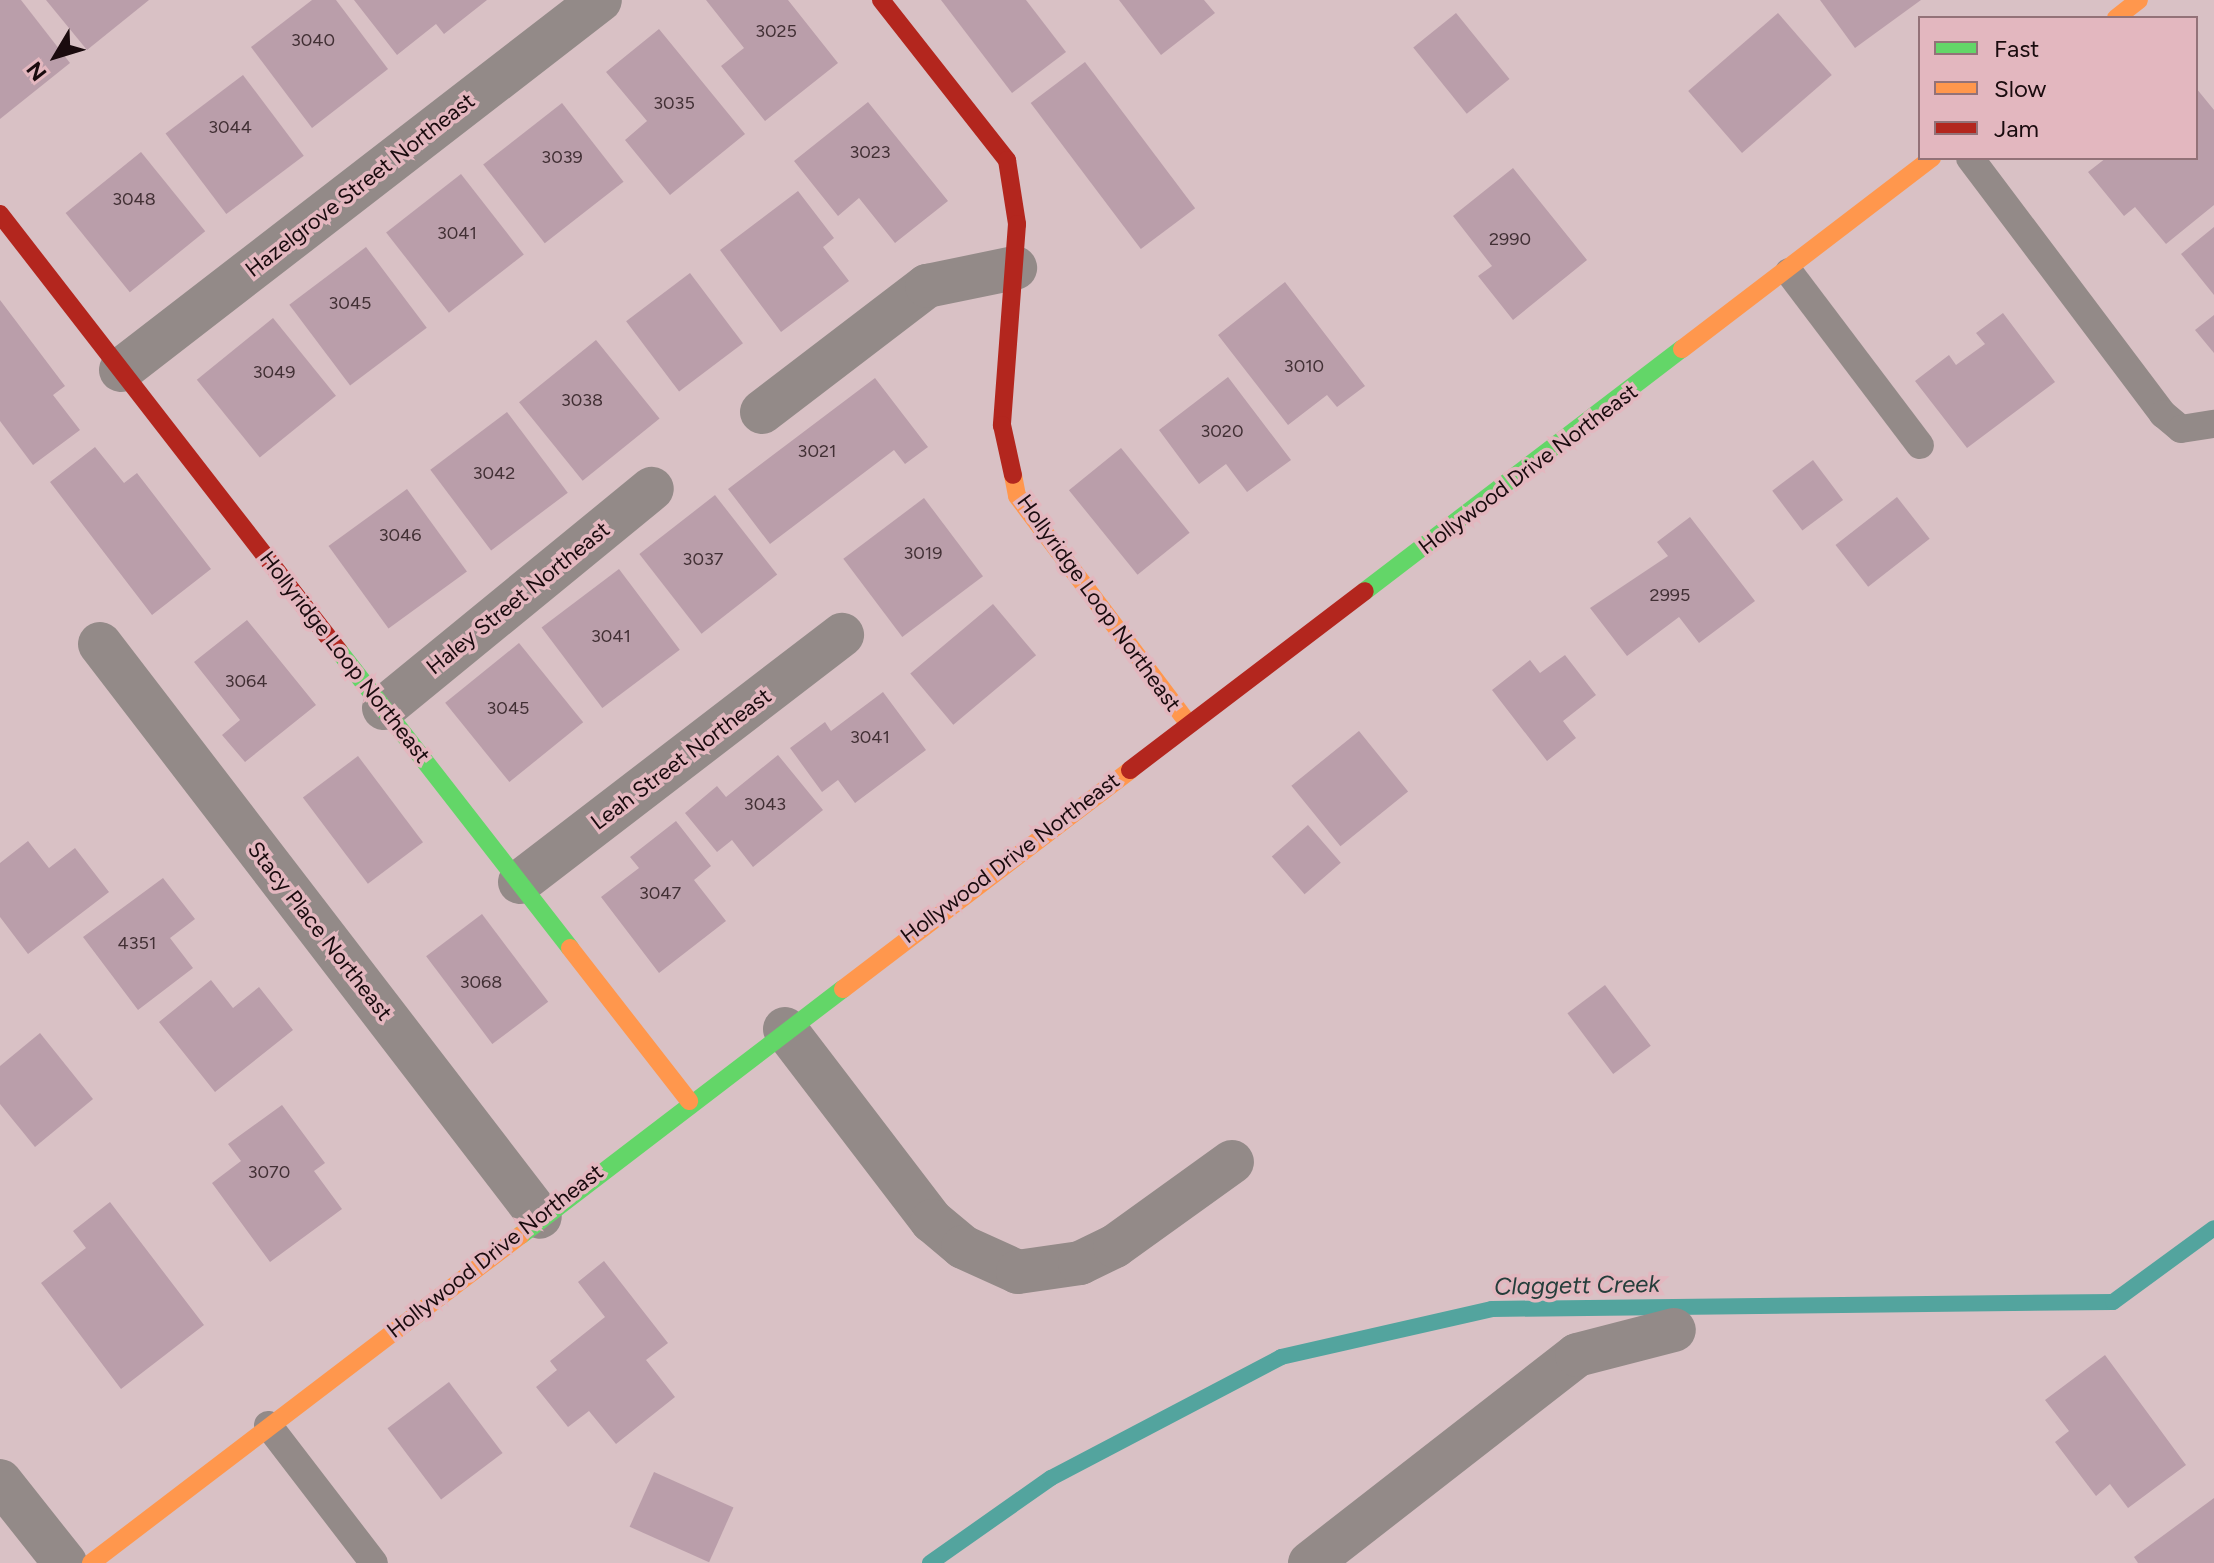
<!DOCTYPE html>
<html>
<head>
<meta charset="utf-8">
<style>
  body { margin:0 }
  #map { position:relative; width:2214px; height:1563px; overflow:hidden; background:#d9c1c5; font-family:Figtree,sans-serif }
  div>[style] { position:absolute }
  .stream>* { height:16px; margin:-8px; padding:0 8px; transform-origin:8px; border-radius:8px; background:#53a49e }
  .building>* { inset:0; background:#ba9eaa; transform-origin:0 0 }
  .lane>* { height:28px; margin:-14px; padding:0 14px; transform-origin:14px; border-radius:14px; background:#938a88 }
  .street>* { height:44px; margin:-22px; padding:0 22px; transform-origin:22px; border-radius:22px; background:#938a88 }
  .fast>* { height:18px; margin:-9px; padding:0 9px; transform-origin:9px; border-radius:9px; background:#63d668 }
  .slow>* { height:18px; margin:-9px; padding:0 9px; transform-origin:9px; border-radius:9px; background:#ff974d }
  .jam>* { height:18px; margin:-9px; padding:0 9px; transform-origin:9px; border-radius:9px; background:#b3261e }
  span { translate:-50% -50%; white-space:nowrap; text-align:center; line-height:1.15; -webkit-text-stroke:7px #e3b7bf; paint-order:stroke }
  .number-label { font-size:18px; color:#423035 }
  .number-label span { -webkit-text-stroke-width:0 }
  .street-label { font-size:22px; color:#1a0b0e }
  .water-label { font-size:24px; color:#253e3b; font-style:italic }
  .legend { position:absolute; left:1918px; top:16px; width:280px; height:144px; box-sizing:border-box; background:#e3b7bf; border:2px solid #937278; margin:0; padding:10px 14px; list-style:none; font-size:24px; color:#1a0b0e }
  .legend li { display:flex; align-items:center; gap:16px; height:40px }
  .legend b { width:40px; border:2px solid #937278 }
  .north { position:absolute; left:16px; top:16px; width:80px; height:80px; -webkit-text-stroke:6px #e3b7bf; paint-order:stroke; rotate:232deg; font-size:22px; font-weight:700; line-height:32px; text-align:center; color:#1a0b0e }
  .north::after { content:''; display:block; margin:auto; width:28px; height:36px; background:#1a0b0e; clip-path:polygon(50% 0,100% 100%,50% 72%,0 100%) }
</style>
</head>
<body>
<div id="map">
  <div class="stream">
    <div style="left:930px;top:1563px;width:148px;rotate:-35.1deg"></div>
    <div style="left:1051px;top:1478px;width:260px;rotate:-27.7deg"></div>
    <div style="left:1281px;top:1357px;width:216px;rotate:-12.8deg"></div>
    <div style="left:1492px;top:1309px;width:621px;rotate:-0.65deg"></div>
    <div style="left:2113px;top:1302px;width:125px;rotate:-36.2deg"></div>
  </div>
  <div class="building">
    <div style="clip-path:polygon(0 0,21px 0,70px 63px,0 119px)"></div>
    <div style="clip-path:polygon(46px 0,149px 0,87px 50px)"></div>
    <div style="clip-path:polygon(312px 0,336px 0,388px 69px,312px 128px,251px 47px)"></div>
    <div style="clip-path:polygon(354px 0,487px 0,444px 34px,436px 24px,397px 55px)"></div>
    <div style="clip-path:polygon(706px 0,788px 0,838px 63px,765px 121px,721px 66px,744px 48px)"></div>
    <div style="clip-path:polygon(941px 0,1026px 0,1066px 52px,1012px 93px)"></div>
    <div style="clip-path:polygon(1119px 0,1204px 0,1215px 13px,1161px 55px)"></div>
    <div style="clip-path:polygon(1820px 0,1921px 0,1855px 48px)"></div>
    <div style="left:1456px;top:13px;width:85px;height:55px;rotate:51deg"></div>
    <div style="left:1778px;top:13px;width:82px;height:119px;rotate:49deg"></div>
    <div style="clip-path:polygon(659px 29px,745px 134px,670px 195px,625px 140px,647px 121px,606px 72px)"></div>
    <div style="left:1085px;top:62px;width:183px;height:68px;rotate:53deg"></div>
    <div style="left:243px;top:75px;width:101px;height:97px;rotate:53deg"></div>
    <div style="clip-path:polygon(2196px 88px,2214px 110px,2214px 205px,2166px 244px,2135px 207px,2124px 216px,2088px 172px,2106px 158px,2196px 158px)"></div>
    <div style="clip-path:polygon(868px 102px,948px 201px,895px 243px,859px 198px,838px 216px,794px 161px)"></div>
    <div style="left:562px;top:103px;width:100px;height:100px;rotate:52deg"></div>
    <div style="left:141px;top:152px;width:102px;height:97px;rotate:51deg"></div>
    <div style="clip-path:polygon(1513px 168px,1587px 260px,1513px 320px,1478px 276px,1492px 266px,1453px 216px)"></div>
    <div style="left:461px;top:174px;width:102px;height:95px;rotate:52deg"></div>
    <div style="clip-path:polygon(798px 191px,834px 238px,823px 247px,849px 281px,781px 332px,720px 250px)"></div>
    <div style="clip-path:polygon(2214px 227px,2214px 295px,2181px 254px)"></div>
    <div style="left:366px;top:247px;width:101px;height:96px;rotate:53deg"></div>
    <div style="left:690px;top:273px;width:88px;height:80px;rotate:53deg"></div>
    <div style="clip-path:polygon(1285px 282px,1365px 386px,1337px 407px,1327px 395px,1288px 425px,1218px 335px)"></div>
    <div style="clip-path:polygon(0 300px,65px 386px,53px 395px,80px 430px,33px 465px,0 421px)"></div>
    <div style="clip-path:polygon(2003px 313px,2055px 382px,1967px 448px,1915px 381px,1949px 355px,1956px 365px,1985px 344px,1976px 333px)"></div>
    <div style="clip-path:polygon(2214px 315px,2214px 353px,2195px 330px)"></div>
    <div style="left:273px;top:318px;width:100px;height:98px;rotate:51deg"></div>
    <div style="left:596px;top:340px;width:101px;height:99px;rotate:51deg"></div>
    <div style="clip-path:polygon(1228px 377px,1291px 460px,1247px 492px,1226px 464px,1199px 484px,1159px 430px)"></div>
    <div style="clip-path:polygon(875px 378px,928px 447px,905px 464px,894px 450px,770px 544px,728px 489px)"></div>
    <div style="left:507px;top:412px;width:101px;height:96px;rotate:53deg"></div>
    <div style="clip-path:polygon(95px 447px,124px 483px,137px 473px,211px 569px,152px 615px,50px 482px)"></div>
    <div style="left:1121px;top:448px;width:109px;height:67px;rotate:51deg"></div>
    <div style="left:1813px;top:460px;width:50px;height:51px;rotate:53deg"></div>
    <div style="left:407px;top:489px;width:102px;height:97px;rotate:54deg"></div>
    <div style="left:715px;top:495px;width:101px;height:96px;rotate:52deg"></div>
    <div style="left:1897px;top:497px;width:53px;height:78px;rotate:52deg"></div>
    <div style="left:924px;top:498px;width:98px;height:101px;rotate:53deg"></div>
    <div style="clip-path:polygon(1690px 517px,1755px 601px,1699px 643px,1679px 617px,1627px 656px,1590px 608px,1668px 556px,1657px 542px)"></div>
    <div style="left:619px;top:569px;width:101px;height:97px;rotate:53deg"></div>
    <div style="left:993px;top:604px;width:67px;height:108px;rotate:50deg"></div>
    <div style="clip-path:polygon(247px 620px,316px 705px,245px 762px,222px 735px,240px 720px,194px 662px)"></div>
    <div style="left:519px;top:643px;width:102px;height:95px;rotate:51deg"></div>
    <div style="clip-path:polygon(1565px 655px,1596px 695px,1563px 721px,1576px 738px,1547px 761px,1492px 690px,1530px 660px,1540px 673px)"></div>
    <div style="clip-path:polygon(883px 692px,926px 750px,855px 803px,838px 780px,822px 792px,790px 748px,825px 722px,831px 731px)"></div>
    <div style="left:1359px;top:731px;width:78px;height:87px;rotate:51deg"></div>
    <div style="clip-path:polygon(778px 755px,823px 810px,753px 867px,732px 840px,717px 852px,685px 813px,717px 786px,726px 797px)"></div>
    <div style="left:358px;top:756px;width:108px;height:69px;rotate:53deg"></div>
    <div style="clip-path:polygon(676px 821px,711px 866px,694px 880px,726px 921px,659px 973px,601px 897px,639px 868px,630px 857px)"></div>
    <div style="left:1308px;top:825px;width:50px;height:48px;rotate:49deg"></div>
    <div style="clip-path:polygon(28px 841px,49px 868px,75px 848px,109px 892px,28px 954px,0 917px,0 863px)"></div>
    <div style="clip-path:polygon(163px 878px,195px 919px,170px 938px,193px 968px,138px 1010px,83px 937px)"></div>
    <div style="left:482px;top:914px;width:110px;height:70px;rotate:53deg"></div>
    <div style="clip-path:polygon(211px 980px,233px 1008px,259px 987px,293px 1030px,215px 1092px,159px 1022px)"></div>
    <div style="left:1605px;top:985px;width:76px;height:47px;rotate:53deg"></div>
    <div style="clip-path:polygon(40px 1033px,93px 1099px,35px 1147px,0 1104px,0 1066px)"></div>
    <div style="clip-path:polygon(282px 1105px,325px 1163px,314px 1171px,342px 1209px,270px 1262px,212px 1183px,241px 1161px,228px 1144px)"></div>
    <div style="clip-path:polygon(110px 1202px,204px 1325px,121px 1389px,41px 1283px,86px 1248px,73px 1231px)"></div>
    <div style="clip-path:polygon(604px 1261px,668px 1343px,646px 1360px,675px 1397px,616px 1444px,589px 1411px,568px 1427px,536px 1387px,557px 1370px,550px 1361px,605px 1317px,578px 1282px)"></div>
    <div style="clip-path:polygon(2105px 1355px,2186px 1465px,2128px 1508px,2110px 1484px,2096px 1496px,2055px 1442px,2069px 1431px,2045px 1400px)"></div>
    <div style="left:449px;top:1382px;width:89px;height:77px;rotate:53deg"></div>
    <div style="left:654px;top:1472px;width:87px;height:60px;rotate:24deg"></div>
    <div style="clip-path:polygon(2214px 1498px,2214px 1563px,2138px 1563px,2134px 1557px)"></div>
  </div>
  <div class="lane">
    <div style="left:1970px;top:158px;width:321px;rotate:53deg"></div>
    <div style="left:2163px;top:414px;width:23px;rotate:40deg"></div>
    <div style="left:2181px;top:429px;width:33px;rotate:-9deg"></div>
    <div style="left:1789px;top:272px;width:217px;rotate:52.9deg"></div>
    <div style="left:268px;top:1425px;width:174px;rotate:52.5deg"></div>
  </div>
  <div class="street">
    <div style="left:121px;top:370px;width:605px;rotate:-37.68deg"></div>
    <div style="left:762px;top:412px;width:208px;rotate:-37.4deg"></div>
    <div style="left:927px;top:286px;width:90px;rotate:-11.6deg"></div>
    <div style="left:100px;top:644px;width:722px;rotate:52.48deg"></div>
    <div style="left:384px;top:708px;width:346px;rotate:-39.3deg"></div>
    <div style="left:520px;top:882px;width:406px;rotate:-37.5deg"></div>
    <div style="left:785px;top:1029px;width:242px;rotate:52.6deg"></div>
    <div style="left:932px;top:1221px;width:40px;rotate:40deg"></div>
    <div style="left:963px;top:1247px;width:60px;rotate:24.4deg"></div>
    <div style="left:1018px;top:1272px;width:63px;rotate:-8.3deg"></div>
    <div style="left:1080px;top:1263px;width:39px;rotate:-26deg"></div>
    <div style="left:1115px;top:1246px;width:144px;rotate:-35.7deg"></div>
    <div style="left:0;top:1481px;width:105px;rotate:51.6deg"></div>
    <div style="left:1310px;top:1563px;width:338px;rotate:-37.9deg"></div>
    <div style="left:1577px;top:1355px;width:100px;rotate:-14.5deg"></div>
  </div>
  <div class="fast">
    <div style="left:1365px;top:591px;width:399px;rotate:-37.4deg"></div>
    <div style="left:339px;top:651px;width:376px;rotate:52.1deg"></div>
    <div style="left:521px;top:1235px;width:405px;rotate:-37.4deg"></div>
  </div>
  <div class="slow">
    <div style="left:2116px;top:18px;width:29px;rotate:-38deg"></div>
    <div style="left:1682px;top:349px;width:315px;rotate:-37.4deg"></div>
    <div style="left:1013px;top:475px;width:21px;rotate:79deg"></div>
    <div style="left:1017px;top:496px;width:284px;rotate:53deg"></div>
    <div style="left:570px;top:948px;width:194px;rotate:52.1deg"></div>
    <div style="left:843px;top:989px;width:361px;rotate:-37.3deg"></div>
    <div style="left:91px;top:1563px;width:541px;rotate:-37.34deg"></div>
  </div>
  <div class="jam">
    <div style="left:881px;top:0;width:204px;rotate:51.8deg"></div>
    <div style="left:1007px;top:160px;width:65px;rotate:81.1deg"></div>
    <div style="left:1017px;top:224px;width:202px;rotate:94.3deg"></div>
    <div style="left:1002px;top:425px;width:51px;rotate:77.6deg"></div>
    <div style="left:0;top:214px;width:553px;rotate:52.2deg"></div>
    <div style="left:1130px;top:770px;width:295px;rotate:-37.3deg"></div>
  </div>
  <div class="number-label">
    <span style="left:776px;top:31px">3025</span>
    <span style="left:313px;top:40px">3040</span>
    <span style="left:674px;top:103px">3035</span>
    <span style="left:230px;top:127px">3044</span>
    <span style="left:870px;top:152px">3023</span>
    <span style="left:562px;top:157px">3039</span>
    <span style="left:134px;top:199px">3048</span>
    <span style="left:457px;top:233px">3041</span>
    <span style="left:1510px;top:239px">2990</span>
    <span style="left:350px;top:303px">3045</span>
    <span style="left:1304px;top:366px">3010</span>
    <span style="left:274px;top:372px">3049</span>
    <span style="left:582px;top:400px">3038</span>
    <span style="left:1222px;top:431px">3020</span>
    <span style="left:817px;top:451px">3021</span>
    <span style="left:494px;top:473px">3042</span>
    <span style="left:400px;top:535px">3046</span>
    <span style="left:923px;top:553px">3019</span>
    <span style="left:703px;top:559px">3037</span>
    <span style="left:1670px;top:595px">2995</span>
    <span style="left:611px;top:636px">3041</span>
    <span style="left:246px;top:681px">3064</span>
    <span style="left:508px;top:708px">3045</span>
    <span style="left:870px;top:737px">3041</span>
    <span style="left:765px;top:804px">3043</span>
    <span style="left:660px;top:893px">3047</span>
    <span style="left:137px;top:943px">4351</span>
    <span style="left:481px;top:982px">3068</span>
    <span style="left:269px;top:1172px">3070</span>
  </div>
  <div class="street-label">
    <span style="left:360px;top:185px;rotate:-38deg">Hazelgrove Street Northeast</span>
    <span style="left:1528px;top:469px;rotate:-37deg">Hollywood Drive Northeast</span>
    <span style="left:518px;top:598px;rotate:-39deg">Haley Street Northeast</span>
    <span style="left:1099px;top:603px;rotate:54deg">Hollyridge Loop Northeast</span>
    <span style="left:345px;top:657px;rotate:52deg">Hollyridge Loop Northeast</span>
    <span style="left:681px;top:759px;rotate:-37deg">Leah Street Northeast</span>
    <span style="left:1010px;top:858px;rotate:-37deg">Hollywood Drive Northeast</span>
    <span style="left:320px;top:931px;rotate:52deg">Stacy Place Northeast</span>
    <span style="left:495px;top:1251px;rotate:-38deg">Hollywood Drive Northeast</span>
  </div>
  <div class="water-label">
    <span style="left:1577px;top:1285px;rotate:-1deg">Claggett Creek</span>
  </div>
  <ul class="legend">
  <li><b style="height:10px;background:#63d668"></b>Fast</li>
  <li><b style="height:10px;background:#ff974d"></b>Slow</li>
  <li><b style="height:10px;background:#b3261e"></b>Jam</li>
  </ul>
  <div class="north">N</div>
</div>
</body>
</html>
